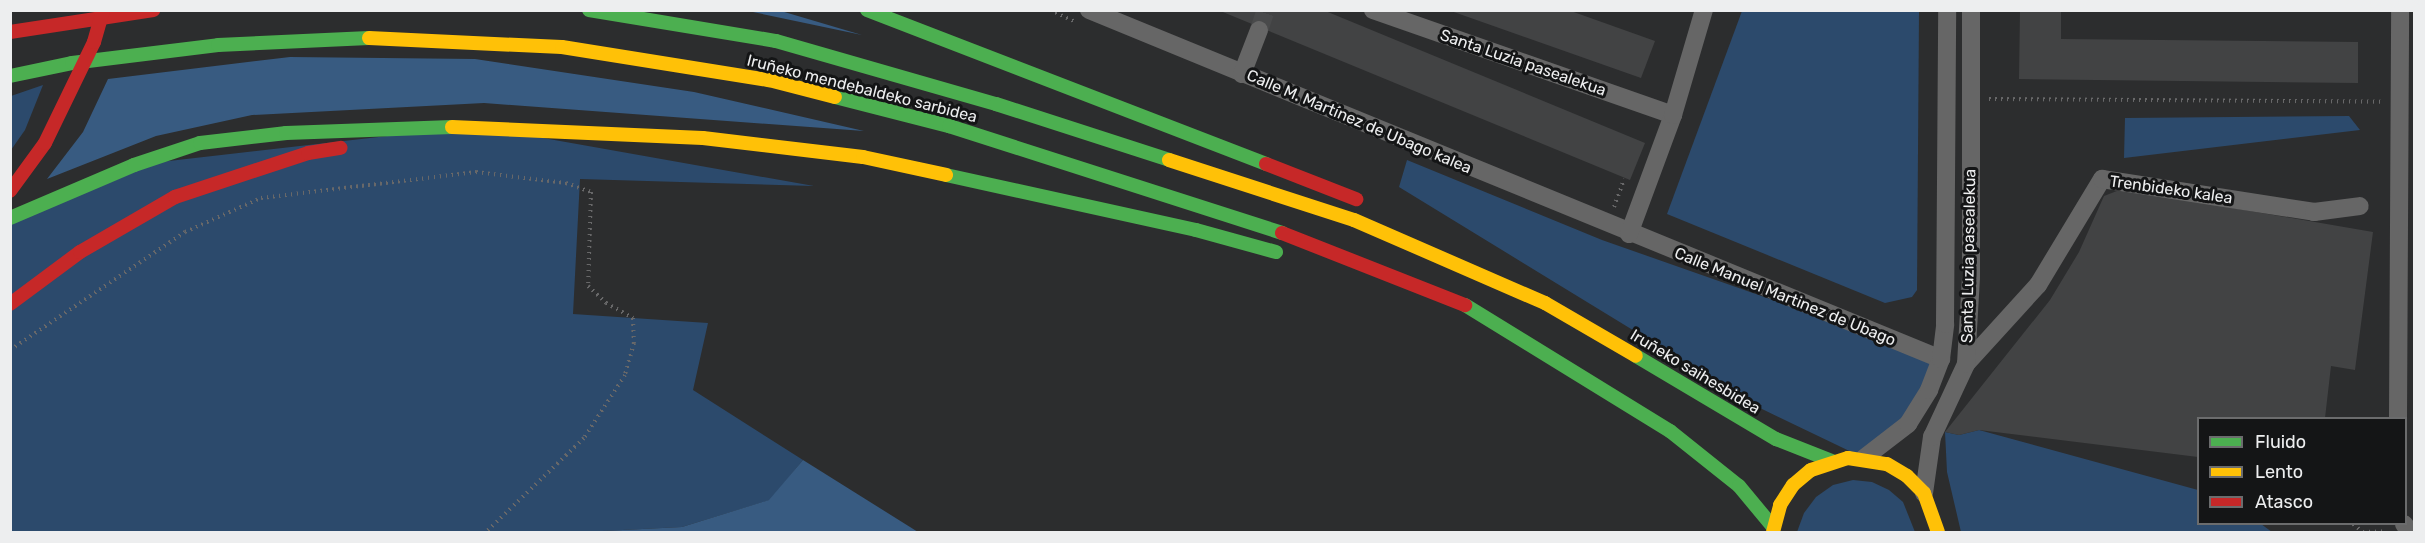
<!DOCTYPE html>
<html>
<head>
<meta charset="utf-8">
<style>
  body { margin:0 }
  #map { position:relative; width:2425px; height:543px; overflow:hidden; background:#2c2d2e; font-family:Rubik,sans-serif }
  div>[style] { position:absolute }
  .green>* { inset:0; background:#2c4a6c }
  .forest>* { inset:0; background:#385b81 }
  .building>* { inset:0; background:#424344 }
  .street-tunnel>* { height:18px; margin-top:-9px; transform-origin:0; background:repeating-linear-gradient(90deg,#494a4b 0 18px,transparent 0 27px) }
  .path>* { height:4px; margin-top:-2px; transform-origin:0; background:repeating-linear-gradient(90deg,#686869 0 1.5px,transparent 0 6px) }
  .street>* { height:18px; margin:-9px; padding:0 9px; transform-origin:9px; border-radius:9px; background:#666 }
  .fast>* { height:14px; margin:-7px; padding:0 7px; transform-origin:7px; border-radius:7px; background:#4caf50 }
  .slow>* { height:14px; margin:-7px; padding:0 7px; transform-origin:7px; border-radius:7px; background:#ffc107 }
  .jam>* { height:14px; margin:-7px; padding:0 7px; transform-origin:7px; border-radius:7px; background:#c62828 }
  span { translate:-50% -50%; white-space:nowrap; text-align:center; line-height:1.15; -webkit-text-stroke:6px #141516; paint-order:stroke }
  .street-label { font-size:16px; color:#edeeef }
  .frame { position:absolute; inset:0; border:12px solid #edeeef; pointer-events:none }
  .legend { position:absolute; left:2197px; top:417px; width:210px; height:108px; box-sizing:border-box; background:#141516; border:2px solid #6b6c6d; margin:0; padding:8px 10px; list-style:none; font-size:18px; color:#edeeef }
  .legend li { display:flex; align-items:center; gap:12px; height:30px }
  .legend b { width:30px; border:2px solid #6b6c6d }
</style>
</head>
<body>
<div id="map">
  <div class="green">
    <div style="clip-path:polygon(1742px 11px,1919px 11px,1917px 290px,1912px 297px,1885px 303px,1667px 214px)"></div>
    <div style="clip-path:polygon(43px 85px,25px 130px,11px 150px,11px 96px)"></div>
    <div style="clip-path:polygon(2349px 116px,2360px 130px,2124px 158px,2125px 118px)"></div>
    <div style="clip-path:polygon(475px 126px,814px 186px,580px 179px,573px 314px,708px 323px,693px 390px,803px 460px,770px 500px,682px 527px,583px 532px,11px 532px,11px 218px,134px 165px)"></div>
    <div style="clip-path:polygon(1407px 160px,1602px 240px,1941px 359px,1929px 390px,1864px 458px,1762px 409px,1399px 187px)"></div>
    <div style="clip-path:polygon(1979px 430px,2198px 490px,2198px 524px,2261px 524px,2272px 532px,1961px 532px,1947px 472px,1945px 432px,1959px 435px)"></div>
    <div style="clip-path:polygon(1853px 480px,1872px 482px,1889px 490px,1903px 502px,1915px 532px,1797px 532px,1804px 513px,1816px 497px,1833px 485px)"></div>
  </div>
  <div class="forest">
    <div style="clip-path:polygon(748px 11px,781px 11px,862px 35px)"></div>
    <div style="clip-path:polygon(290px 57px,475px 59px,694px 92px,864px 131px,484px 103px,252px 115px,156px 136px,47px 179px,83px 132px,108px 79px)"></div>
    <div style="clip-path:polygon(803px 460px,918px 532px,583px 532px,682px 527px,769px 500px)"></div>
  </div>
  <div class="building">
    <div style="clip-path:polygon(1218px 10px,1323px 10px,1645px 143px,1630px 180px)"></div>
    <div style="clip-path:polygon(1568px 10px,1655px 41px,1641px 78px,1451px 11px)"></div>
    <div style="clip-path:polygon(2020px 10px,2061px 10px,2061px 39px,2358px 42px,2358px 83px,2019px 79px)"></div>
    <div style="clip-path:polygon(2122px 189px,2373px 232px,2355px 370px,2331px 366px,2325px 418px,2198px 418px,2198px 457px,1979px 430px,1959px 435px,1945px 432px,2050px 300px,2079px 252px,2104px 196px)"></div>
  </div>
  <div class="street-tunnel">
    <div style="left:1259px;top:30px;width:21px;rotate:-71deg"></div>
  </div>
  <div class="path">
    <div style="left:1050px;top:10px;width:26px;rotate:25deg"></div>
    <div style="left:1989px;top:99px;width:394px;rotate:0.4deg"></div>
    <div style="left:1614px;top:207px;width:30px;rotate:-70deg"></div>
    <div style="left:10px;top:350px;width:211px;rotate:-34deg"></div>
    <div style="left:185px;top:232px;width:83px;rotate:-24.1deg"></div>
    <div style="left:261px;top:198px;width:217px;rotate:-6.9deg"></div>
    <div style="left:476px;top:172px;width:91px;rotate:7deg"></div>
    <div style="left:566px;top:183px;width:27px;rotate:20deg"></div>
    <div style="left:591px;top:192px;width:94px;rotate:91.8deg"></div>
    <div style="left:588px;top:286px;width:25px;rotate:43deg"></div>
    <div style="left:606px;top:303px;width:31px;rotate:29deg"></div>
    <div style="left:633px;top:318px;width:25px;rotate:88deg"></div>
    <div style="left:634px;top:343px;width:33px;rotate:106deg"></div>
    <div style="left:625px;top:375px;width:75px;rotate:123.1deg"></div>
    <div style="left:584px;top:438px;width:136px;rotate:136.2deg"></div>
    <div style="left:2353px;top:524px;width:13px;rotate:39deg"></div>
    <div style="left:2363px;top:532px;width:24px;rotate:-2deg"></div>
  </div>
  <div class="street">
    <div style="left:1089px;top:10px;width:921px;rotate:22.28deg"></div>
    <div style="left:1373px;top:10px;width:318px;rotate:19.3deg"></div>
    <div style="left:1242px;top:74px;width:47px;rotate:-68.9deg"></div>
    <div style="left:1629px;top:234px;width:127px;rotate:-69.7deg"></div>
    <div style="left:1673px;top:115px;width:109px;rotate:-73.6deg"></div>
    <div style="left:1966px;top:364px;width:107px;rotate:-47.7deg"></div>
    <div style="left:2038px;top:285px;width:124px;rotate:-58.9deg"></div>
    <div style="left:2102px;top:179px;width:215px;rotate:8.8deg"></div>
    <div style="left:2314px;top:212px;width:46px;rotate:-7.4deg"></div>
    <div style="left:2398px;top:418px;width:408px;rotate:-89.7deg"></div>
    <div style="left:1864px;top:458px;width:56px;rotate:-37.7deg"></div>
    <div style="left:1908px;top:424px;width:40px;rotate:-58deg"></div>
    <div style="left:1929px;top:390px;width:33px;rotate:-69deg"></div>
    <div style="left:1941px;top:359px;width:35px;rotate:-83deg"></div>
    <div style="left:1945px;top:324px;width:314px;rotate:-89.6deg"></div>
    <div style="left:1924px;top:493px;width:57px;rotate:-81.9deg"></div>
    <div style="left:1932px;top:437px;width:81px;rotate:-65deg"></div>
    <div style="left:1966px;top:364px;width:87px;rotate:-86.7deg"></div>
    <div style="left:1971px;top:277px;width:267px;rotate:-90deg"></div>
    <div style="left:2404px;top:524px;width:10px;rotate:53deg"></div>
  </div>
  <div class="fast">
    <div style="left:589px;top:10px;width:190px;rotate:9.4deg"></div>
    <div style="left:776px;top:41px;width:229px;rotate:16deg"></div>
    <div style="left:996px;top:104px;width:182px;rotate:17.9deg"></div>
    <div style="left:867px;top:10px;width:428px;rotate:21.1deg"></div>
    <div style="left:10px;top:76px;width:63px;rotate:-11.8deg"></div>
    <div style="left:72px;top:63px;width:147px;rotate:-7deg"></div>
    <div style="left:218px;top:45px;width:151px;rotate:-2.7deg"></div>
    <div style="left:835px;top:97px;width:118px;rotate:14.3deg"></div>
    <div style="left:949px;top:126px;width:350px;rotate:17.8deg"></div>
    <div style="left:946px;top:175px;width:256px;rotate:12.4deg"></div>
    <div style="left:1196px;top:230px;width:83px;rotate:15.4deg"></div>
    <div style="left:10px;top:218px;width:135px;rotate:-23.1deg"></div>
    <div style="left:134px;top:165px;width:70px;rotate:-18.4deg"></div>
    <div style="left:200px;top:143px;width:87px;rotate:-6.6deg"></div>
    <div style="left:286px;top:133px;width:166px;rotate:-2.1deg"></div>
    <div style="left:1465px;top:305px;width:241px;rotate:31.6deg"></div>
    <div style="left:1670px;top:431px;width:88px;rotate:38.6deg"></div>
    <div style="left:1739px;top:486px;width:53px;rotate:50.3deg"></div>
    <div style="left:1636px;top:356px;width:163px;rotate:30.7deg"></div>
    <div style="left:1776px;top:439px;width:60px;rotate:21.4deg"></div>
  </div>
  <div class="slow">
    <div style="left:369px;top:38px;width:193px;rotate:2.7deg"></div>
    <div style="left:562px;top:47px;width:210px;rotate:9.1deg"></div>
    <div style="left:769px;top:80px;width:68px;rotate:14.4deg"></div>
    <div style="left:452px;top:127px;width:251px;rotate:2.5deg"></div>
    <div style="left:703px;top:138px;width:161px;rotate:6.8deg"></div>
    <div style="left:863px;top:157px;width:85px;rotate:12.2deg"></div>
    <div style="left:1169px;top:160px;width:194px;rotate:18deg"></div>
    <div style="left:1354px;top:220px;width:208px;rotate:23.5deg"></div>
    <div style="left:1545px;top:303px;width:105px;rotate:30.2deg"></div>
    <div style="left:1773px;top:532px;width:28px;rotate:-75deg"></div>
    <div style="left:1780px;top:505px;width:24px;rotate:-57deg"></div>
    <div style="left:1793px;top:485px;width:23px;rotate:-40deg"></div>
    <div style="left:1811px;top:470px;width:39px;rotate:-18deg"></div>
    <div style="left:1848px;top:458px;width:39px;rotate:9deg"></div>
    <div style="left:1887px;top:464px;width:23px;rotate:31deg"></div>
    <div style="left:1907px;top:476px;width:24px;rotate:45deg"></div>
    <div style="left:1924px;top:493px;width:41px;rotate:70.3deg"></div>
  </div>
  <div class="jam">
    <div style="left:10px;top:32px;width:145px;rotate:-8.7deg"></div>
    <div style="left:1266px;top:164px;width:97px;rotate:21.3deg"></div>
    <div style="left:10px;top:191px;width:59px;rotate:-53.9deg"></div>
    <div style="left:45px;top:143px;width:112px;rotate:-64.1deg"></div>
    <div style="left:94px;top:42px;width:33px;rotate:-74deg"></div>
    <div style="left:1282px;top:233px;width:197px;rotate:21.5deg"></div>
    <div style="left:10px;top:304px;width:87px;rotate:-36.6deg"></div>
    <div style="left:80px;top:252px;width:110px;rotate:-30.1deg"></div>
    <div style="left:175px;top:197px;width:140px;rotate:-18.3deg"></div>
    <div style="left:308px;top:153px;width:33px;rotate:-9deg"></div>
  </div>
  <div class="street-label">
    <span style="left:1523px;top:63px;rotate:19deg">Santa Luzia pasealekua</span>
    <span style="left:862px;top:89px;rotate:14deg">Iruñeko mendebaldeko sarbidea</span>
    <span style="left:1359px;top:122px;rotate:23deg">Calle M. Martínez de Ubago kalea</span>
    <span style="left:2171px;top:190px;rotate:8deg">Trenbideko kalea</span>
    <span style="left:1969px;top:256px;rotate:-89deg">Santa Luzia pasealekua</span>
    <span style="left:1785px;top:297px;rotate:22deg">Calle Manuel Martinez de Ubago</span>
    <span style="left:1695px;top:372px;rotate:31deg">Iruñeko saihesbidea</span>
  </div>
  <div class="frame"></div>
  <ul class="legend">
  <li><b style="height:8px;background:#4caf50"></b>Fluido</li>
  <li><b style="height:8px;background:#ffc107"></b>Lento</li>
  <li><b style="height:8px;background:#c62828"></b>Atasco</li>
  </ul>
</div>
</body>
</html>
